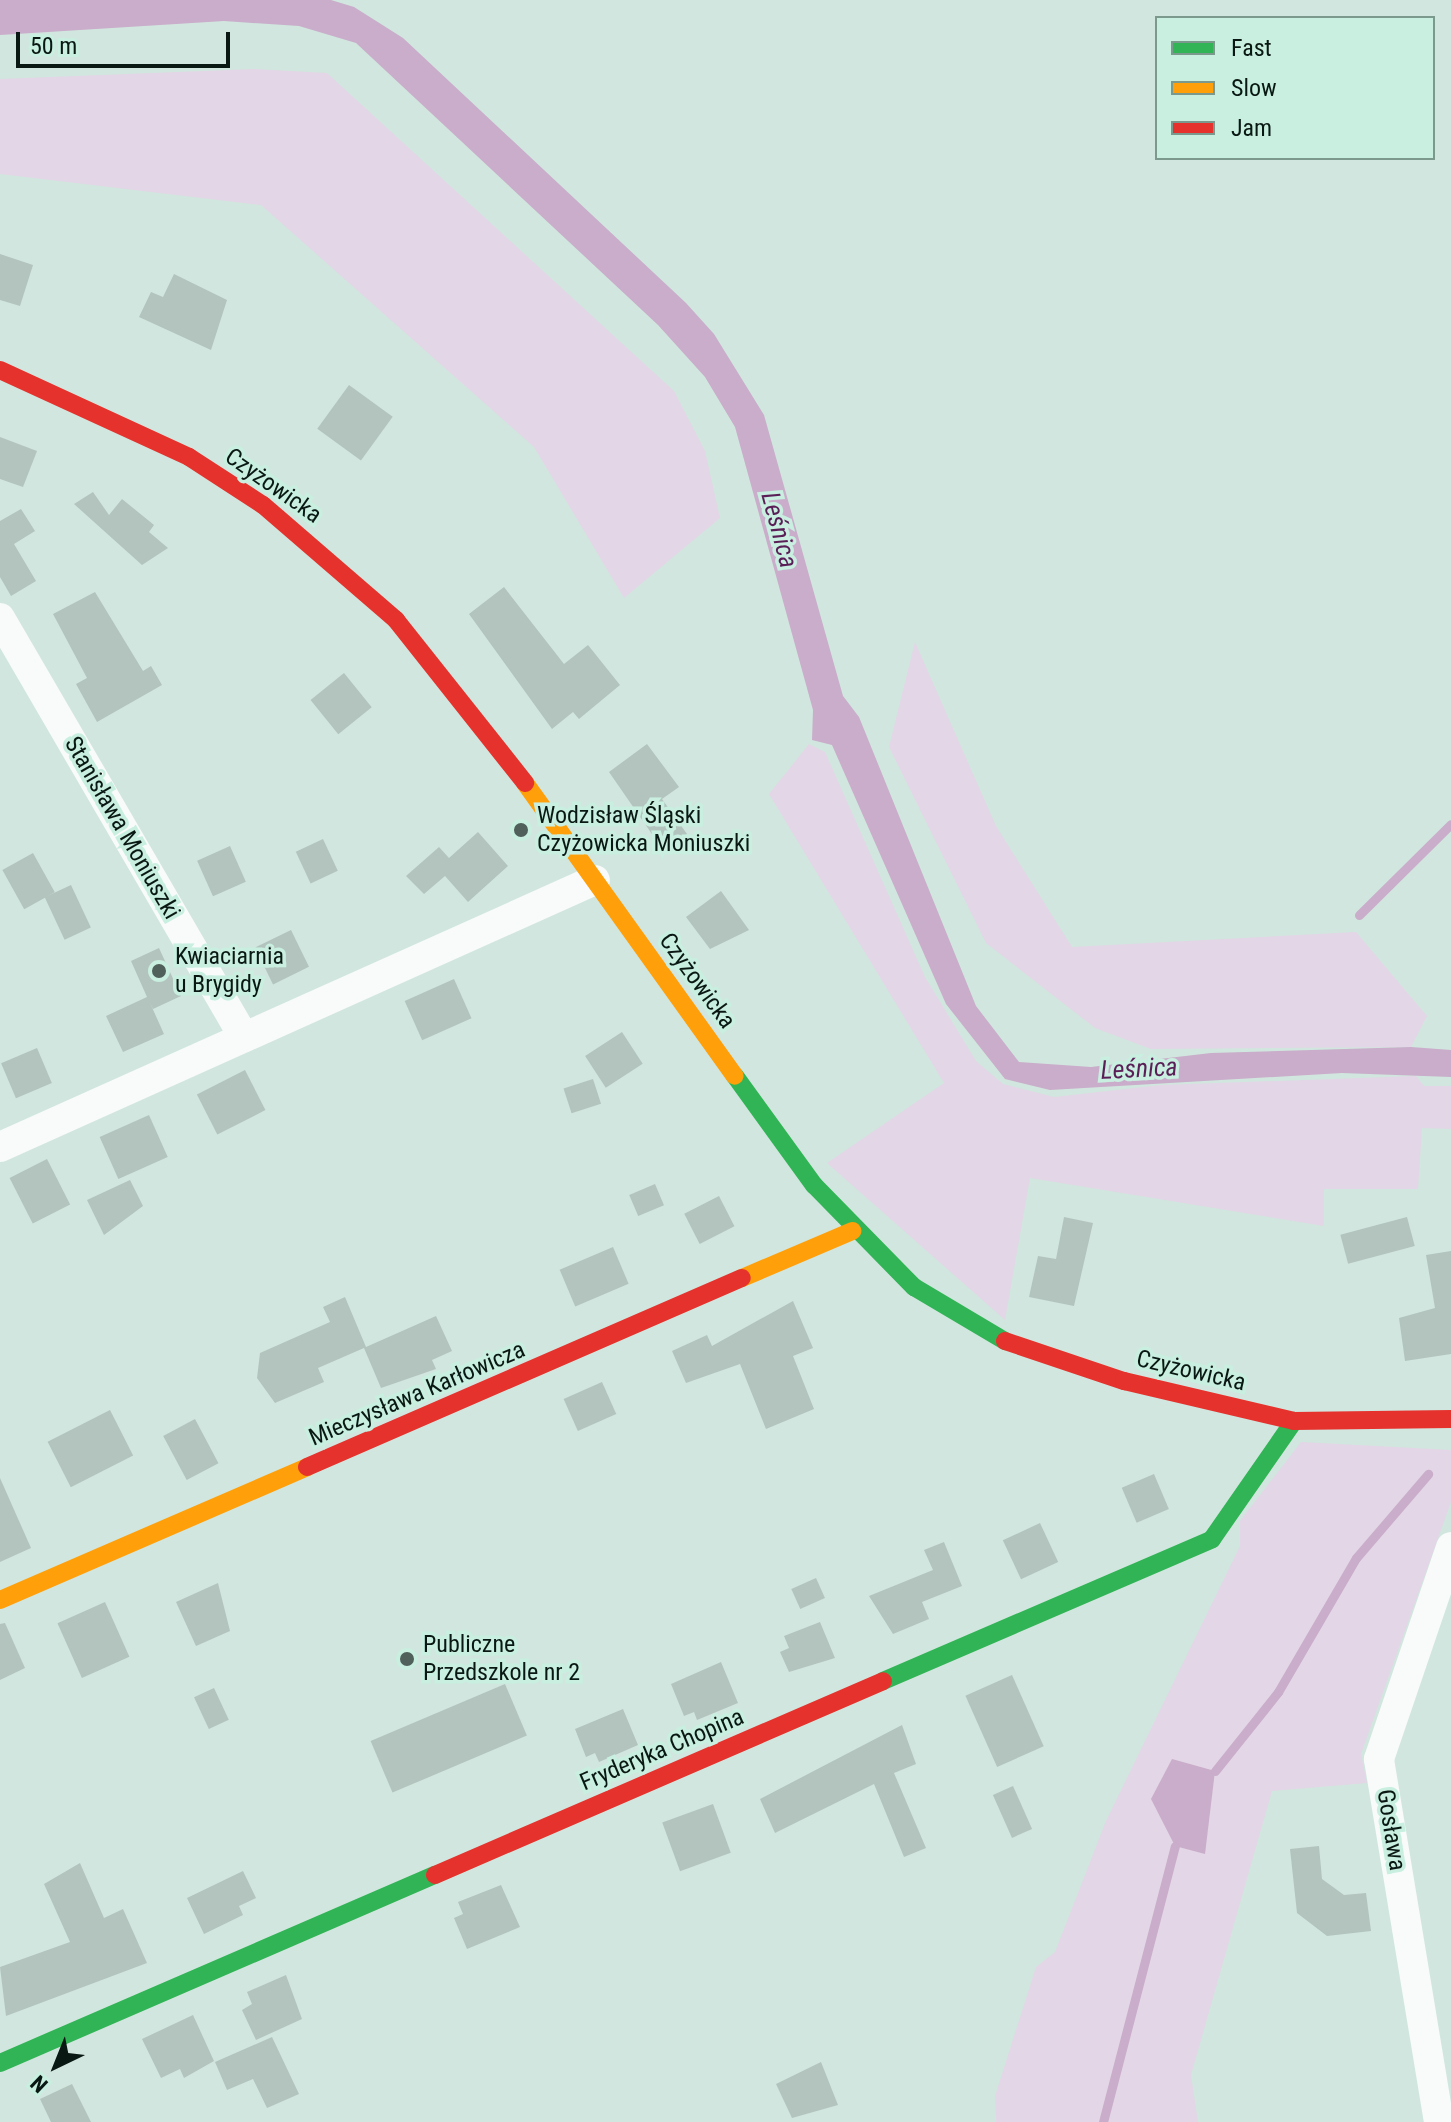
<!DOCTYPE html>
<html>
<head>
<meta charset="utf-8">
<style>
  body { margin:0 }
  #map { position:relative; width:1451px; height:2122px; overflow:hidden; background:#d1e6de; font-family:"Roboto Condensed",sans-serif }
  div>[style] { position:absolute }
  .green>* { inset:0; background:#e3d6e6 }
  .water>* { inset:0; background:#c9adca }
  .stream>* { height:9px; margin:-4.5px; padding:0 4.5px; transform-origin:4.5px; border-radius:4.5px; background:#c9adca }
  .building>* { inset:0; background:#b3c4be; transform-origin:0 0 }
  .street>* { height:30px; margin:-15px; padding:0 15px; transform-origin:15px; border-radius:15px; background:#f8fbfa }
  .fast>* { height:18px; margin:-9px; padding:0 9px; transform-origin:9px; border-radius:9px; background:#30b455 }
  .slow>* { height:18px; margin:-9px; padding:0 9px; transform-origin:9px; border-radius:9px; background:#ff9f0a }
  .jam>* { height:18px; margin:-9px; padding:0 9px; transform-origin:9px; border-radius:9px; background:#e5322d }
  .dots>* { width:22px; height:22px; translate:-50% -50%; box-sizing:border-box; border:4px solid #c8efe0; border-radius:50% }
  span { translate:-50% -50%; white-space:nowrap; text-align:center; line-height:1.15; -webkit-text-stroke:7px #c8efe0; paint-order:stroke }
  .street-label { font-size:24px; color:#0a1813 }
  .poi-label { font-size:24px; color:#0a1813 }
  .left { translate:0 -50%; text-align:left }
  .water-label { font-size:26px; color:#5a1f57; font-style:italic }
  .legend { position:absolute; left:1155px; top:16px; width:280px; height:144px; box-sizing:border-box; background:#c8efe0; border:2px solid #7c998e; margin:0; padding:10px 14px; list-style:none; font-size:24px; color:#0a1813 }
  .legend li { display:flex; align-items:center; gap:16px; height:40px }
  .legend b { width:40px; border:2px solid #7c998e }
  .north { position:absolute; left:16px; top:2026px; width:80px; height:80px; -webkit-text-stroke:6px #c8efe0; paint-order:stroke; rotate:223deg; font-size:22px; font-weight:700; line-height:32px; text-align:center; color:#0a1813 }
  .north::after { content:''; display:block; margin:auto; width:28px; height:36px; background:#0a1813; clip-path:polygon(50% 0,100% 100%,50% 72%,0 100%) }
  .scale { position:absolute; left:16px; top:32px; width:214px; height:36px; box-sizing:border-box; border:4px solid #0a1813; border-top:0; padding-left:10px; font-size:24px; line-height:28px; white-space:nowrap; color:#0a1813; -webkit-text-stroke:6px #c8efe0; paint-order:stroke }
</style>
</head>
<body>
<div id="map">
  <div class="green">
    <div style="clip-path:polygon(254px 69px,327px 73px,674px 391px,705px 451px,720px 518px,624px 598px,534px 447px,261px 205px,0 174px,0 79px)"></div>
    <div style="clip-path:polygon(915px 642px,996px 826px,1072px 947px,1356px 932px,1427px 1016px,1411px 1047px,1151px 1049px,1095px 1028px,986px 943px,889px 747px)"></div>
    <div style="clip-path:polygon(809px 744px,825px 752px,925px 977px,976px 1061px,1003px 1084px,1054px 1097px,1161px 1085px,1416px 1076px,1424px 1086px,1451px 1086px,1451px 1129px,1422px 1128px,1418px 1189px,1324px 1189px,1324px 1226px,1030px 1178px,1005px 1320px,827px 1163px,944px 1083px,769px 794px)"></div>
    <div style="clip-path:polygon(1301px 1442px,1451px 1450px,1451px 1502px,1361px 1754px,1367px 1783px,1272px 1791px,1191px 2075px,1198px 2122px,996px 2122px,995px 2096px,1036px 1967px,1055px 1952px,1106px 1821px,1240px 1546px,1240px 1521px)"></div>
  </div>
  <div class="water">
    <div style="clip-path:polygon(0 0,331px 0,354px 7px,403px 38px,686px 303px,714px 334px,764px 415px,843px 696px,859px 717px,976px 1006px,1019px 1062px,1091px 1067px,1211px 1053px,1411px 1047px,1451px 1050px,1451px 1077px,1342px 1073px,1050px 1090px,1005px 1079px,946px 1004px,832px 745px,812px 740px,813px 710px,735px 427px,705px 377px,658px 325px,356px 43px,299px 26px,224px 21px,0 35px)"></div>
    <div style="clip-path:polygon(1172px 1759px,1215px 1771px,1205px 1854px,1175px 1846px,1151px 1799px)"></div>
  </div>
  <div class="stream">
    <div style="left:1359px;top:915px;width:129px;rotate:-44.7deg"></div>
    <div style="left:1215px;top:1771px;width:101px;rotate:-51.4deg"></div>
    <div style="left:1278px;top:1692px;width:155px;rotate:-59.8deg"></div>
    <div style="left:1356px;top:1558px;width:111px;rotate:-49.4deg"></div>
    <div style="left:1103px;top:2122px;width:285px;rotate:-75.4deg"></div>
  </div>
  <div class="building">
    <div style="clip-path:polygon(0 254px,33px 265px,20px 306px,0 300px)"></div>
    <div style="clip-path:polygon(174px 274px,227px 300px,211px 350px,139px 317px,151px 292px,163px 297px)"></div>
    <div style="left:349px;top:385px;width:54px;height:54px;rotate:36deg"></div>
    <div style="clip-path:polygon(0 437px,37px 451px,23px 487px,0 479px)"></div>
    <div style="clip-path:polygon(93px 492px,109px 515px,122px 499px,154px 525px,149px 532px,168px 548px,142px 565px,74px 504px)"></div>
    <div style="clip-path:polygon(21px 509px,35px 531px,14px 544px,36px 581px,11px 596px,0 577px,0 521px)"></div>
    <div style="clip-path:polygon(504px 587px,564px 664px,588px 645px,620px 685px,579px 719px,573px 712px,552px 729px,469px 614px)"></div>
    <div style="clip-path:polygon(95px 592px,143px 671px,151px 666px,162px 685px,97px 722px,76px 684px,87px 678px,53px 614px)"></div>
    <div style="left:344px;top:673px;width:44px;height:43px;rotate:51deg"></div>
    <div style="clip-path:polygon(647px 744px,679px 787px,662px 799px,687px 834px,663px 850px,609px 772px)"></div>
    <div style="clip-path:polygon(478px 832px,508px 866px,468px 902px,445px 876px,424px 894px,406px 876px,439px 847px,449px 858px)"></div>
    <div style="left:323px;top:839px;width:35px;height:30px;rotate:65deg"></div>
    <div style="left:230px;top:846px;width:39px;height:36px;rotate:66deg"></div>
    <div style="left:33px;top:853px;width:45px;height:35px;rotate:61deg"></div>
    <div style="left:71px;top:885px;width:47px;height:29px;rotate:65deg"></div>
    <div style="clip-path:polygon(721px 891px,749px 930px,710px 949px,686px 917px)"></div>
    <div style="left:291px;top:930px;width:41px;height:40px;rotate:64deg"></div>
    <div style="clip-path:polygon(159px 948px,181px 996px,153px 1009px,150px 1003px,164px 1034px,123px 1052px,106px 1016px,147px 997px,131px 961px)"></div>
    <div style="left:454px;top:979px;width:43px;height:54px;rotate:66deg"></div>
    <div style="left:622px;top:1032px;width:38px;height:44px;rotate:57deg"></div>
    <div style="left:37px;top:1048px;width:38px;height:39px;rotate:67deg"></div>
    <div style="left:245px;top:1070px;width:45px;height:54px;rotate:63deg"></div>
    <div style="left:593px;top:1079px;width:26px;height:31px;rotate:72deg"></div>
    <div style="left:149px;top:1115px;width:46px;height:54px;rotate:66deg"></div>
    <div style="left:47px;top:1159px;width:51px;height:42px;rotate:63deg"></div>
    <div style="clip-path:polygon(130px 1180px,143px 1206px,104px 1235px,87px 1200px)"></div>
    <div style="left:655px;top:1184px;width:23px;height:28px;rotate:67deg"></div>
    <div style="left:719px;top:1196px;width:34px;height:39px;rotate:63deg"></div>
    <div style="clip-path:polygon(1064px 1217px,1093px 1223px,1074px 1306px,1029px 1297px,1038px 1256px,1056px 1259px)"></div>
    <div style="left:1407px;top:1217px;width:30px;height:69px;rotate:75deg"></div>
    <div style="left:613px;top:1247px;width:40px;height:58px;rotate:67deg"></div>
    <div style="clip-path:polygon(1451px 1251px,1451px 1354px,1405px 1361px,1399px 1318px,1435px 1308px,1426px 1255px)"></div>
    <div style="clip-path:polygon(345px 1297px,366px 1347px,436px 1316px,452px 1351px,432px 1360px,436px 1369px,381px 1388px,364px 1348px,318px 1368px,324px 1382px,275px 1403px,257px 1378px,260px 1353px,330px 1322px,323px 1307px)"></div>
    <div style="clip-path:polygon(793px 1301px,813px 1348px,793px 1356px,814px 1409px,766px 1429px,740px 1364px,686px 1383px,672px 1351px,707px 1335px,712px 1346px)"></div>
    <div style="left:602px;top:1382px;width:35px;height:42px;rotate:66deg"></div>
    <div style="left:110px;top:1410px;width:51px;height:70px;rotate:63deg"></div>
    <div style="left:195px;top:1419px;width:50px;height:36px;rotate:62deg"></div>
    <div style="left:1154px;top:1474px;width:38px;height:35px;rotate:67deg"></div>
    <div style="clip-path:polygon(0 1478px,31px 1548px,0 1562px)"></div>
    <div style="left:1040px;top:1523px;width:43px;height:41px;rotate:65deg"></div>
    <div style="clip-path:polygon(944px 1542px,962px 1586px,922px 1602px,929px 1619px,893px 1634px,869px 1596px,933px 1570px,924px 1550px)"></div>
    <div style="left:816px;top:1578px;width:22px;height:27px;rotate:66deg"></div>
    <div style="clip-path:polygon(218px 1583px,230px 1631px,196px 1646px,176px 1602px)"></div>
    <div style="left:105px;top:1602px;width:60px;height:52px;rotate:66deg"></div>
    <div style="clip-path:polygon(820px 1622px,835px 1658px,789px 1672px,780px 1652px,789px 1648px,784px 1636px)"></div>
    <div style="clip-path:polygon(5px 1623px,25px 1668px,0 1680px,0 1624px)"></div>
    <div style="clip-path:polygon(721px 1662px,738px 1703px,697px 1720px,694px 1712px,684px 1716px,671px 1684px)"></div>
    <div style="left:1012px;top:1675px;width:78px;height:51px;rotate:66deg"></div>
    <div style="left:505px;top:1684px;width:56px;height:146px;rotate:67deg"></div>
    <div style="left:214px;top:1688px;width:35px;height:22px;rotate:65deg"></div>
    <div style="clip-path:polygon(623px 1709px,638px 1745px,599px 1762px,595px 1753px,586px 1757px,575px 1729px)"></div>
    <div style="clip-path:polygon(902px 1725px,916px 1764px,894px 1773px,926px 1848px,904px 1857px,874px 1784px,775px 1833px,760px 1799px)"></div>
    <div style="left:1013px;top:1786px;width:47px;height:22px;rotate:66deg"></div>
    <div style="left:713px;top:1804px;width:52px;height:54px;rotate:70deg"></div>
    <div style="clip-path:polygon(1319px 1846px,1322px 1879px,1344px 1895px,1366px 1893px,1371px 1931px,1327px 1936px,1297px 1913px,1290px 1849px)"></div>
    <div style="clip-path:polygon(80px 1863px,104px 1918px,123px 1909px,147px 1963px,6px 2016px,0 1967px,70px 1942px,44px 1884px)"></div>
    <div style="clip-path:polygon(243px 1871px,256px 1898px,239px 1906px,243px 1915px,204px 1934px,187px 1898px)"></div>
    <div style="clip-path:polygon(501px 1885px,520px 1927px,467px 1949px,454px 1918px,463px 1914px,458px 1902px)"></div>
    <div style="clip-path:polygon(286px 1975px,302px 2019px,256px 2040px,242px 2010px,252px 2004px,247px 1992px)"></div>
    <div style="clip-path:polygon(193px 2015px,214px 2061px,184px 2078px,180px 2069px,161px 2078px,142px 2039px)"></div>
    <div style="clip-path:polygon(272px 2037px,299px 2094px,267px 2108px,253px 2079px,227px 2090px,215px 2062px)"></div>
    <div style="clip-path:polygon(821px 2062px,838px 2105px,792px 2118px,776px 2084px)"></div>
    <div style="clip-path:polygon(72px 2084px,91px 2122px,51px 2122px,40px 2099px)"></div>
  </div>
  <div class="street">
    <div style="left:0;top:618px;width:485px;rotate:59.8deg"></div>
    <div style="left:0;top:1147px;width:652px;rotate:-24.17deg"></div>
    <div style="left:1439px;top:2122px;width:368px;rotate:-99.4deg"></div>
    <div style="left:1379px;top:1759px;width:224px;rotate:-71.2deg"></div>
  </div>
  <div class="fast">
    <div style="left:735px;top:1076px;width:135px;rotate:54.1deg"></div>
    <div style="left:814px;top:1185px;width:143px;rotate:45.6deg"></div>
    <div style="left:914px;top:1287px;width:106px;rotate:30.7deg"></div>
    <div style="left:883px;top:1681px;width:358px;rotate:-23.3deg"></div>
    <div style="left:1212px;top:1539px;width:144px;rotate:-55.2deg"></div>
    <div style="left:0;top:2063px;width:474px;rotate:-23.4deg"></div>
  </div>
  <div class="slow">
    <div style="left:525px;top:783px;width:360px;rotate:54.4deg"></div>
    <div style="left:742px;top:1278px;width:120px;rotate:-23.1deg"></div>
    <div style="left:0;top:1600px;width:335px;rotate:-23.4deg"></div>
  </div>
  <div class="jam">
    <div style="left:0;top:370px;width:208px;rotate:24.7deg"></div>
    <div style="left:189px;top:457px;width:88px;rotate:33deg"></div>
    <div style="left:263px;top:505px;width:176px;rotate:40.8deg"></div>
    <div style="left:396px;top:620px;width:208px;rotate:51.6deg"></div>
    <div style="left:1005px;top:1341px;width:126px;rotate:18.6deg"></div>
    <div style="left:1124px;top:1381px;width:175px;rotate:13.2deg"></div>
    <div style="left:1294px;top:1421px;width:157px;rotate:-0.7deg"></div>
    <div style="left:307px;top:1467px;width:474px;rotate:-23.5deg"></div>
    <div style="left:435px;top:1875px;width:488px;rotate:-23.4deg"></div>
  </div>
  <div class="dots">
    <div style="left:521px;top:830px;background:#50605a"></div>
    <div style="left:159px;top:971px;background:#50605a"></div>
    <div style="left:407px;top:1659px;background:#50605a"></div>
  </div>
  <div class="street-label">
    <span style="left:273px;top:486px;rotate:35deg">Czyżowicka</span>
    <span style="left:122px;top:828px;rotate:60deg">Stanisława Moniuszki</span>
    <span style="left:697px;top:981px;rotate:54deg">Czyżowicka</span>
    <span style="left:1191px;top:1371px;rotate:13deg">Czyżowicka</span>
    <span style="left:417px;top:1394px;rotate:-23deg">Mieczysława Karłowicza</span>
    <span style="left:662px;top:1750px;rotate:-23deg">Fryderyka Chopina</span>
    <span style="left:1391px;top:1830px;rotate:81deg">Gosława</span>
  </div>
  <div class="poi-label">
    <span class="left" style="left:537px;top:830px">Wodzisław Śląski<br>Czyżowicka Moniuszki</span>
    <span class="left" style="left:175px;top:971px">Kwiaciarnia<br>u Brygidy</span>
    <span class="left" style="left:423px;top:1659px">Publiczne<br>Przedszkole nr 2</span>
  </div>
  <div class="water-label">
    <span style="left:779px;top:530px;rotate:75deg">Leśnica</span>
    <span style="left:1139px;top:1069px;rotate:-3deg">Leśnica</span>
  </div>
  <ul class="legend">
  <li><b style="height:10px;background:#30b455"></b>Fast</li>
  <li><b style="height:10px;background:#ff9f0a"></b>Slow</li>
  <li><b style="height:10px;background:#e5322d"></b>Jam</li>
  </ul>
  <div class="north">N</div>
  <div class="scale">50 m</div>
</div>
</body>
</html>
